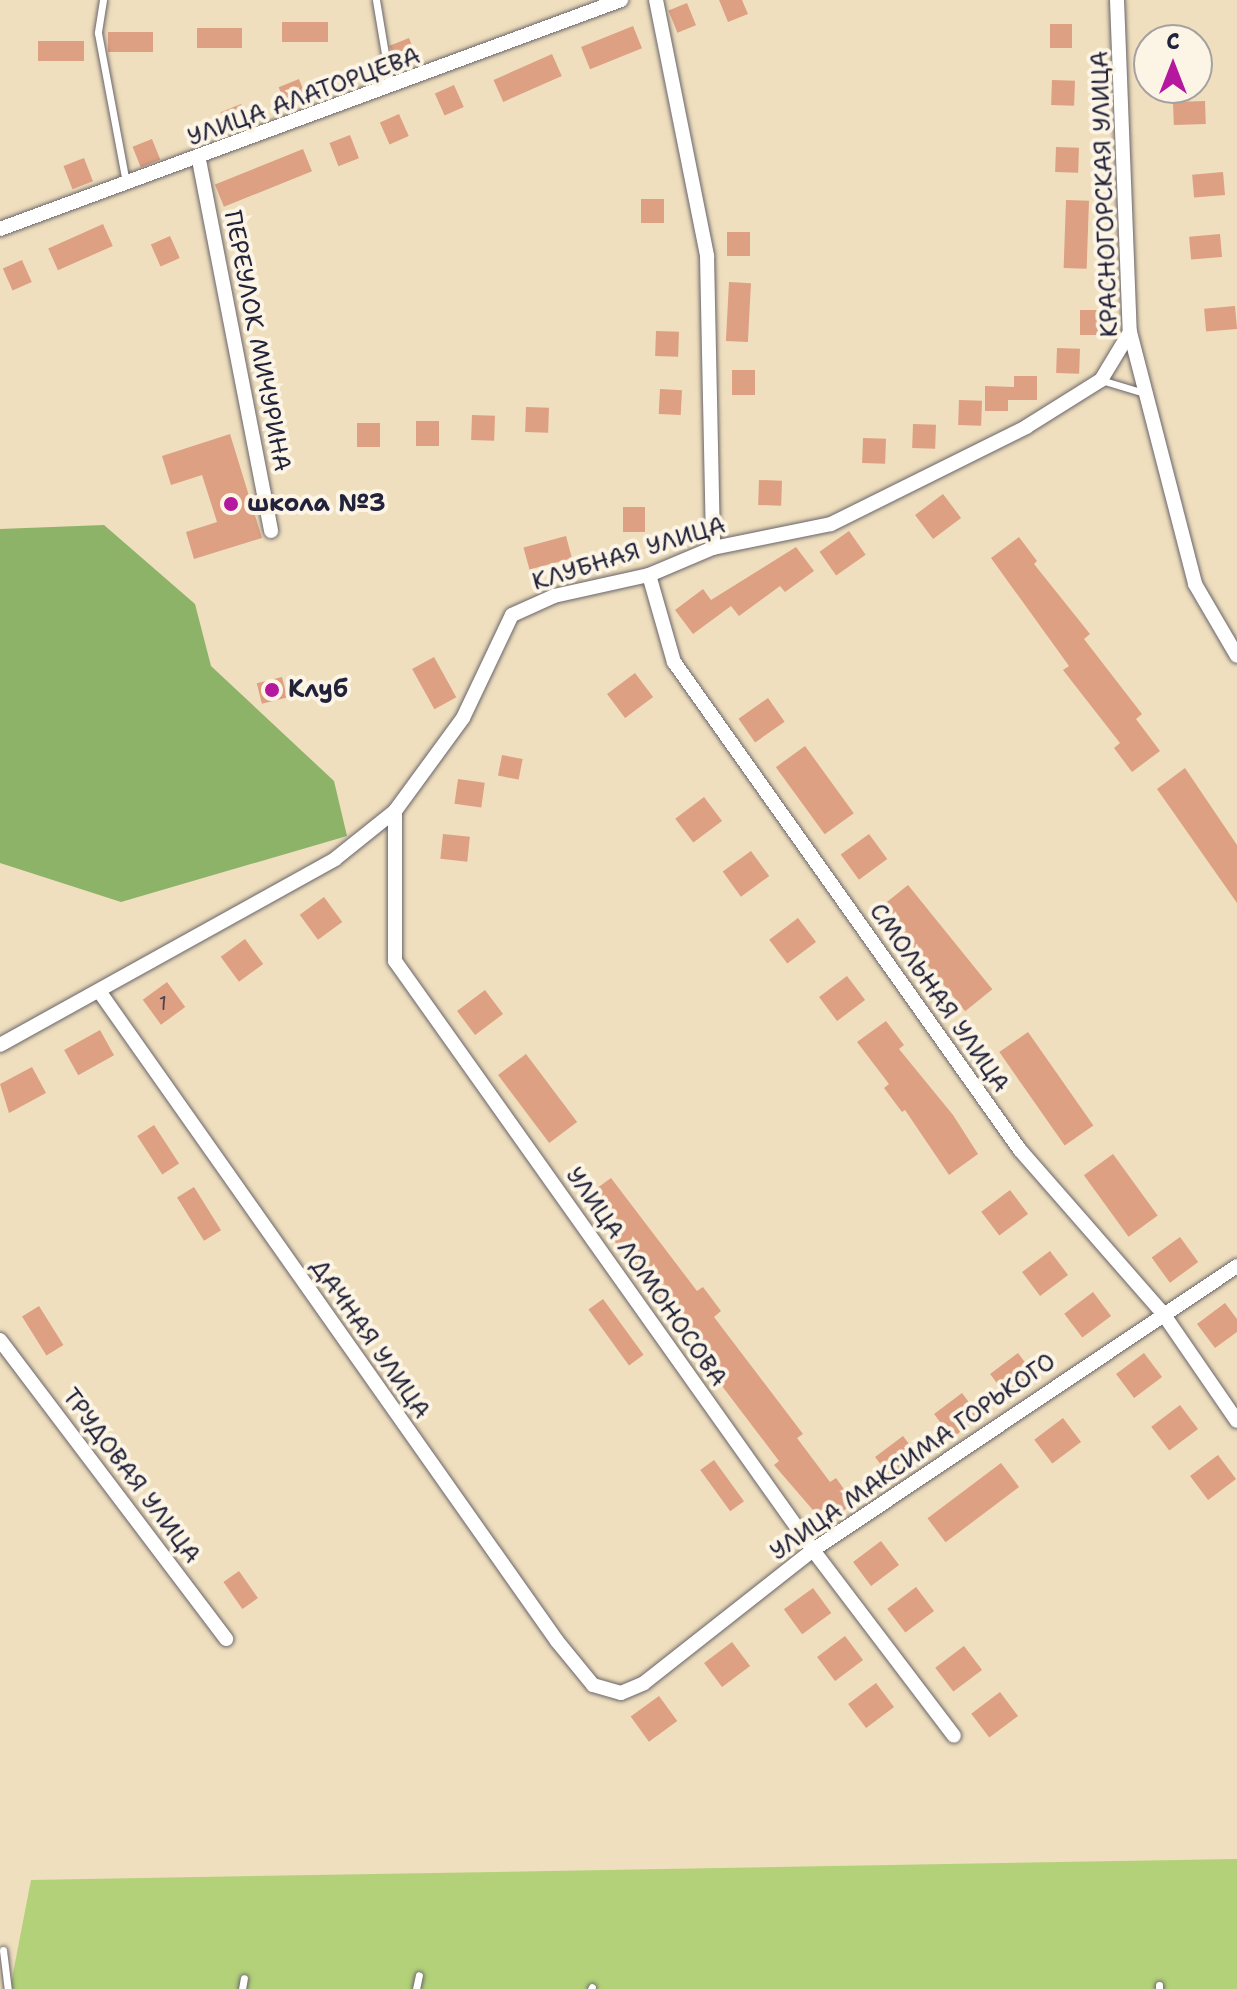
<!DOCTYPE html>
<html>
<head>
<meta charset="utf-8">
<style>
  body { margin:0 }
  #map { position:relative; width:1237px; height:1989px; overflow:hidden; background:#efdfbe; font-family:"Shantell Sans",sans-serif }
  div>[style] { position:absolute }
  .green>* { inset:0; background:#b2d179 }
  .forest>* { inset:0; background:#8db369 }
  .building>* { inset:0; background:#dda082; transform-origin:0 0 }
  .roads { filter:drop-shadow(0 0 2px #6a6469) drop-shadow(0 0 2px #6a6469) }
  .lane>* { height:7px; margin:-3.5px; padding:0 3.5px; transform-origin:3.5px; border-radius:3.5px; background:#fff }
  .street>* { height:14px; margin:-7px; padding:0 7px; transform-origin:7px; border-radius:7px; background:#fff }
  .dots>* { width:22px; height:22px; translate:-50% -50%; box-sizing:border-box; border:4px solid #fcf5e5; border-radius:50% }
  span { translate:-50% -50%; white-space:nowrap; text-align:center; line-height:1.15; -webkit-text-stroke:8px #fcf5e5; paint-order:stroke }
  .number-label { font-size:20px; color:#51424d }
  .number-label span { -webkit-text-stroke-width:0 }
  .street-label { font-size:24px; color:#22223b }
  .poi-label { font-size:24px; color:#22223b; font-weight:700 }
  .left { translate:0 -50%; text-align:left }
  .north { position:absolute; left:1133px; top:24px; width:80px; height:80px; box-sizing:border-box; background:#fcf5e5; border:2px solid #a5a1a1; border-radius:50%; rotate:0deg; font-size:22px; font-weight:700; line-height:32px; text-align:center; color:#22223b }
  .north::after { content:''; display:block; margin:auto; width:28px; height:36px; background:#b5179e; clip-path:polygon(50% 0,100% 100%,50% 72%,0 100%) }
</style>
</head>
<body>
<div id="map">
  <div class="green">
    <div style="clip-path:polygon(1237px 1859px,1237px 1989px,10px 1989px,31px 1880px)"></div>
  </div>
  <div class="forest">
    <div style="clip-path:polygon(104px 525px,195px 604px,211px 666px,334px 781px,347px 836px,121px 902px,0 863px,0 529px)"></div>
  </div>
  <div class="building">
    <div style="clip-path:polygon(719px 0,742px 0,748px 14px,728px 22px)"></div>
    <div style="left:687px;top:3px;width:24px;height:20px;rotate:68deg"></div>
    <div style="left:282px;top:22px;width:46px;height:20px"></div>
    <div style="left:1050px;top:24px;width:22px;height:24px"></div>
    <div style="left:633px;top:26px;width:24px;height:56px;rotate:68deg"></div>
    <div style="left:242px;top:28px;width:20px;height:45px;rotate:90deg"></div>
    <div style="left:108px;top:32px;width:45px;height:20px"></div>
    <div style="left:409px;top:38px;width:24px;height:21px;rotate:68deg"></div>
    <div style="left:38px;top:41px;width:46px;height:20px"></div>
    <div style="left:552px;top:54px;width:24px;height:64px;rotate:66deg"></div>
    <div style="left:299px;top:79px;width:24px;height:22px;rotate:68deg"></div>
    <div style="left:1052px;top:80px;width:23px;height:25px;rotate:2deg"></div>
    <div style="left:454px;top:85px;width:24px;height:21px;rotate:66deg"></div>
    <div style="left:1205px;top:101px;width:23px;height:32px;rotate:88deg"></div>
    <div style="left:241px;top:104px;width:24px;height:22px;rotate:68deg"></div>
    <div style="left:399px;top:114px;width:24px;height:21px;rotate:66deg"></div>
    <div style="left:350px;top:135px;width:25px;height:22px;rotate:69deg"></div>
    <div style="left:152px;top:139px;width:22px;height:21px;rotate:68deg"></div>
    <div style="left:1056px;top:147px;width:23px;height:25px;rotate:2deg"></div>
    <div style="left:303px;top:149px;width:24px;height:95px;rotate:68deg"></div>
    <div style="left:84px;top:158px;width:25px;height:22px;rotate:69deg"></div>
    <div style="left:1223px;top:172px;width:23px;height:31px;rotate:85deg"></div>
    <div style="left:641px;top:199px;width:23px;height:24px"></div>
    <div style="left:1066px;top:200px;width:23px;height:68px;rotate:2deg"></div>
    <div style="left:103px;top:224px;width:24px;height:60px;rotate:66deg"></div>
    <div style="left:727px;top:232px;width:23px;height:24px"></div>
    <div style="left:1220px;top:234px;width:23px;height:31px;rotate:85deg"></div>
    <div style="left:170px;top:236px;width:24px;height:21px;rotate:66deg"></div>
    <div style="left:22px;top:260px;width:24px;height:21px;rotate:66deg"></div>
    <div style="left:729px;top:282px;width:22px;height:59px;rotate:3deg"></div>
    <div style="left:1235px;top:306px;width:23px;height:31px;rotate:85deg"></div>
    <div style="left:1080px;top:310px;width:23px;height:25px"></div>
    <div style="left:656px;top:331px;width:23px;height:25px;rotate:2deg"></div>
    <div style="left:1057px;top:348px;width:23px;height:25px;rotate:2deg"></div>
    <div style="left:732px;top:370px;width:23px;height:25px"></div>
    <div style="clip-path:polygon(1014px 376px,1037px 376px,1037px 400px,1008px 400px,1008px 411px,985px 411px,985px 386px,1014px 387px)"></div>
    <div style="left:660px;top:389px;width:22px;height:25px;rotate:3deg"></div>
    <div style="left:959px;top:400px;width:23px;height:25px;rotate:2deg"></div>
    <div style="left:526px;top:407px;width:23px;height:25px;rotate:2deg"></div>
    <div style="left:472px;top:415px;width:23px;height:25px;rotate:2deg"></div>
    <div style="left:416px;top:421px;width:23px;height:25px"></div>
    <div style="left:357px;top:423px;width:23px;height:24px"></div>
    <div style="left:913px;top:424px;width:23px;height:24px;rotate:2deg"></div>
    <div style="clip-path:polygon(230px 434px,262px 538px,194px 559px,186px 532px,217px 522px,202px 475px,171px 485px,162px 456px)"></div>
    <div style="left:863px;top:438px;width:23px;height:25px;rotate:2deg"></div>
    <div style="left:759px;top:480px;width:23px;height:25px;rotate:2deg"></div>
    <div style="left:943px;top:494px;width:30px;height:35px;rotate:53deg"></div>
    <div style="left:623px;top:507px;width:22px;height:25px"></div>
    <div style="left:849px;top:531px;width:29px;height:36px;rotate:55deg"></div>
    <div style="left:566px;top:536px;width:23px;height:44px;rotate:75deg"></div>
    <div style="clip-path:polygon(1019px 537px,1037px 561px,1034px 564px,1090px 634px,1084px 639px,1142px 714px,1136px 719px,1160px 751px,1132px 772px,1114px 748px,1120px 743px,1063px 670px,1069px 666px,991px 558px)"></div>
    <div style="clip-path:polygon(796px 547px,814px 571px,785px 592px,780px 586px,739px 616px,731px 606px,693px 634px,675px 610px,703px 589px,711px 600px)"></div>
    <div style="left:434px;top:657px;width:46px;height:25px;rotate:61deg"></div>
    <div style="left:635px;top:673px;width:30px;height:35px;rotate:53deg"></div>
    <div style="left:282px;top:677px;width:21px;height:26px;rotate:76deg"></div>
    <div style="left:768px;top:698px;width:29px;height:36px;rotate:55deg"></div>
    <div style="left:805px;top:746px;width:83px;height:36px;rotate:54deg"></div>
    <div style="left:502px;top:755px;width:21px;height:21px;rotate:11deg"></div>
    <div style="clip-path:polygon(1185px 768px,1237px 845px,1237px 903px,1157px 789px)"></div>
    <div style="left:458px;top:779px;width:27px;height:25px;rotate:8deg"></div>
    <div style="left:704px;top:797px;width:30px;height:36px;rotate:53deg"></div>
    <div style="left:443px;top:834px;width:27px;height:25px;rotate:6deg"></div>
    <div style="left:869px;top:834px;width:31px;height:35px;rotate:54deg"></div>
    <div style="left:751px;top:851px;width:31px;height:35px;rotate:54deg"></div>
    <div style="left:908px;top:885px;width:134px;height:35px;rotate:51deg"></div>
    <div style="left:324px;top:897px;width:31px;height:30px;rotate:54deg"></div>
    <div style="left:798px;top:918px;width:30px;height:36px;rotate:53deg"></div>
    <div style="left:245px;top:939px;width:31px;height:30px;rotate:54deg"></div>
    <div style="left:847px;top:976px;width:30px;height:35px;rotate:53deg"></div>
    <div style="left:167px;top:982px;width:31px;height:30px;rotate:54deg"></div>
    <div style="left:485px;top:990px;width:30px;height:35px;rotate:53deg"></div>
    <div style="clip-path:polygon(886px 1021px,904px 1045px,899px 1049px,953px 1115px,978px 1154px,949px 1175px,905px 1110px,902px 1112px,884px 1088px,889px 1084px,857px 1042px)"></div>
    <div style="left:100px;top:1030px;width:29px;height:41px;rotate:61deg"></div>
    <div style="left:1028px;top:1032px;width:114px;height:35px;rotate:55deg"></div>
    <div style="left:526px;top:1054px;width:85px;height:35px;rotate:53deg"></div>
    <div style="clip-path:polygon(32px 1067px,46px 1093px,9px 1113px,0 1084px)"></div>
    <div style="left:154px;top:1125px;width:46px;height:20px;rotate:57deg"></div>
    <div style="left:1113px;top:1154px;width:76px;height:36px;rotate:54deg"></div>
    <div style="clip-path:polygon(611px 1178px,697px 1291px,703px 1287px,721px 1311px,714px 1317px,803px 1434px,797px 1438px,830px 1482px,836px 1478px,854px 1503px,825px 1524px,774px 1465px,779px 1461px,700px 1357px,707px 1352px,665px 1295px,659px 1299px,582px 1199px)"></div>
    <div style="left:194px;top:1187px;width:51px;height:20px;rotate:58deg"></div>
    <div style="left:1010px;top:1190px;width:30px;height:36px;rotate:53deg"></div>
    <div style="left:1180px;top:1237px;width:31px;height:35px;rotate:54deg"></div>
    <div style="left:1050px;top:1251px;width:30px;height:35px;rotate:53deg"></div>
    <div style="left:1093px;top:1292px;width:30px;height:36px;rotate:53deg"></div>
    <div style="left:603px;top:1299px;width:69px;height:18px;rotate:54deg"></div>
    <div style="clip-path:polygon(1225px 1303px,1237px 1319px,1237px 1332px,1215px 1348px,1197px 1324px)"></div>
    <div style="left:39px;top:1306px;width:46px;height:20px;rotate:58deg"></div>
    <div style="left:1018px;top:1353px;width:30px;height:35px;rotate:53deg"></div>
    <div style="left:1144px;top:1353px;width:30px;height:35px;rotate:53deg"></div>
    <div style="left:962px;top:1393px;width:30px;height:35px;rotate:53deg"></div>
    <div style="left:1180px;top:1405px;width:30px;height:36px;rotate:53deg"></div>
    <div style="left:1063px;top:1418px;width:30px;height:36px;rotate:53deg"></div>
    <div style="left:903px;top:1436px;width:30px;height:35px;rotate:53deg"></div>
    <div style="left:1218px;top:1455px;width:30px;height:35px;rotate:53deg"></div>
    <div style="left:714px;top:1460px;width:51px;height:17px;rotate:54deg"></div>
    <div style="left:1001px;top:1463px;width:30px;height:92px;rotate:53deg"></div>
    <div style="left:881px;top:1541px;width:30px;height:35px;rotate:53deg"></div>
    <div style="left:239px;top:1571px;width:33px;height:19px;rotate:55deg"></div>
    <div style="left:916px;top:1587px;width:30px;height:36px;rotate:53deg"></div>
    <div style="left:813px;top:1588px;width:31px;height:36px;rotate:54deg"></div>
    <div style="left:845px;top:1636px;width:30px;height:35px;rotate:53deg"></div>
    <div style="left:732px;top:1642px;width:30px;height:35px;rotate:53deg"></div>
    <div style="left:964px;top:1646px;width:30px;height:36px;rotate:53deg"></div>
    <div style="left:876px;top:1683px;width:30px;height:35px;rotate:53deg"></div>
    <div style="left:1000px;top:1692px;width:30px;height:36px;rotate:53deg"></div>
    <div style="left:659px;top:1696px;width:31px;height:35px;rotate:54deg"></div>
  </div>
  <div class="roads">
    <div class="lane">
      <div style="left:103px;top:0;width:33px;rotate:99deg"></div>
      <div style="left:98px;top:33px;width:153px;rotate:79.4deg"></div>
      <div style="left:376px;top:0;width:85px;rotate:80.5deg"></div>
      <div style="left:1101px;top:380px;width:45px;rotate:16.8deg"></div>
      <div style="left:3px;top:1950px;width:39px;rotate:83deg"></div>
      <div style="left:242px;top:1989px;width:11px;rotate:-80deg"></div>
      <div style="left:416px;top:1989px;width:14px;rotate:-78deg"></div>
      <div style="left:591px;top:1989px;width:2px;rotate:-63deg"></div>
      <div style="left:1159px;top:1989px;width:4px;rotate:-90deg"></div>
    </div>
    <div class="street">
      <div style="left:656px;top:0;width:261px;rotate:78.7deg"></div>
      <div style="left:707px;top:256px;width:292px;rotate:88.8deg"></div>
      <div style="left:1117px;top:0;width:332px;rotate:87.8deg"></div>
      <div style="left:1130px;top:332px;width:260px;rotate:75.5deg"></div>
      <div style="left:1195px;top:584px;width:83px;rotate:59.7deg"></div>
      <div style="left:199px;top:160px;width:378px;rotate:79deg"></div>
      <div style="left:0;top:229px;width:662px;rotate:-20.24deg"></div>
      <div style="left:649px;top:575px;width:91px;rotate:74deg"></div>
      <div style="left:674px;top:662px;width:598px;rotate:54.66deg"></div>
      <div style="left:1020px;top:1150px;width:215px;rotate:48.8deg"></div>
      <div style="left:1162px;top:1312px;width:132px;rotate:55.5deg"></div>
      <div style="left:395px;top:811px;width:150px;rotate:90deg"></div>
      <div style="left:395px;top:961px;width:722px;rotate:54.64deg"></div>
      <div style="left:813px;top:1550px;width:233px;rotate:52.8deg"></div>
      <div style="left:99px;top:991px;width:795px;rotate:54.83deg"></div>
      <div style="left:557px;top:1641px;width:57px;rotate:50.7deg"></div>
      <div style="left:593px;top:1685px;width:29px;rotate:16deg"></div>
      <div style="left:621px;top:1693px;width:25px;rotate:-23deg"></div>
      <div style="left:644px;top:1683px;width:215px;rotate:-38.2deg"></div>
      <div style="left:813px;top:1550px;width:510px;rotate:-33.81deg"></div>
      <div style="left:0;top:1045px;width:383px;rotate:-29deg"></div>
      <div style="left:335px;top:859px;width:77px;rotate:-38.7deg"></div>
      <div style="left:395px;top:811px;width:115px;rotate:-53.8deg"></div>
      <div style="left:463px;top:718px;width:114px;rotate:-64.6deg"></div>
      <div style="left:512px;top:615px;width:46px;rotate:-24.3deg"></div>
      <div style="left:554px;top:596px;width:97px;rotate:-12.5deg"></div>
      <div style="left:649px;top:575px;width:69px;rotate:-22.9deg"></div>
      <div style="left:713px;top:548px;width:120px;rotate:-11.5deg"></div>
      <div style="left:831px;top:524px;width:218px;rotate:-26.4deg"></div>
      <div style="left:1026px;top:427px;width:89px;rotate:-32.1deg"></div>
      <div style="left:1101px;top:380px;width:56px;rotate:-58.9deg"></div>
      <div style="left:0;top:1340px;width:375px;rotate:52.9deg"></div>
    </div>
  </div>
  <div class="dots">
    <div style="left:231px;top:504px;background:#b5179e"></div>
    <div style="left:272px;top:690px;background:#b5179e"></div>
  </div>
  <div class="number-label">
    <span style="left:163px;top:1003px">1</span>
  </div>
  <div class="street-label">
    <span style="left:304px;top:97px;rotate:-20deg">УЛИЦА АЛАТОРЦЕВА</span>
    <span style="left:1105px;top:194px;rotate:-92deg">КРАСНОГОРСКАЯ УЛИЦА</span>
    <span style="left:257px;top:341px;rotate:79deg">ПЕРЕУЛОК МИЧУРИНА</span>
    <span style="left:629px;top:554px;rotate:-17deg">КЛУБНАЯ УЛИЦА</span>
    <span style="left:939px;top:998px;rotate:55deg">СМОЛЬНАЯ УЛИЦА</span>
    <span style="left:646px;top:1277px;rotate:55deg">УЛИЦА ЛОМОНОСОВА</span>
    <span style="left:370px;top:1339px;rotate:55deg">ДАЧНАЯ УЛИЦА</span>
    <span style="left:913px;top:1457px;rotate:-35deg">УЛИЦА МАКСИМА ГОРЬКОГО</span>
    <span style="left:131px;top:1476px;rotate:53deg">ТРУДОВАЯ УЛИЦА</span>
  </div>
  <div class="poi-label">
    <span class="left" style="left:247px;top:504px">школа №3</span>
    <span class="left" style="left:288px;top:690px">Клуб</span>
  </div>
  <div class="north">С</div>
</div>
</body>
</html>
